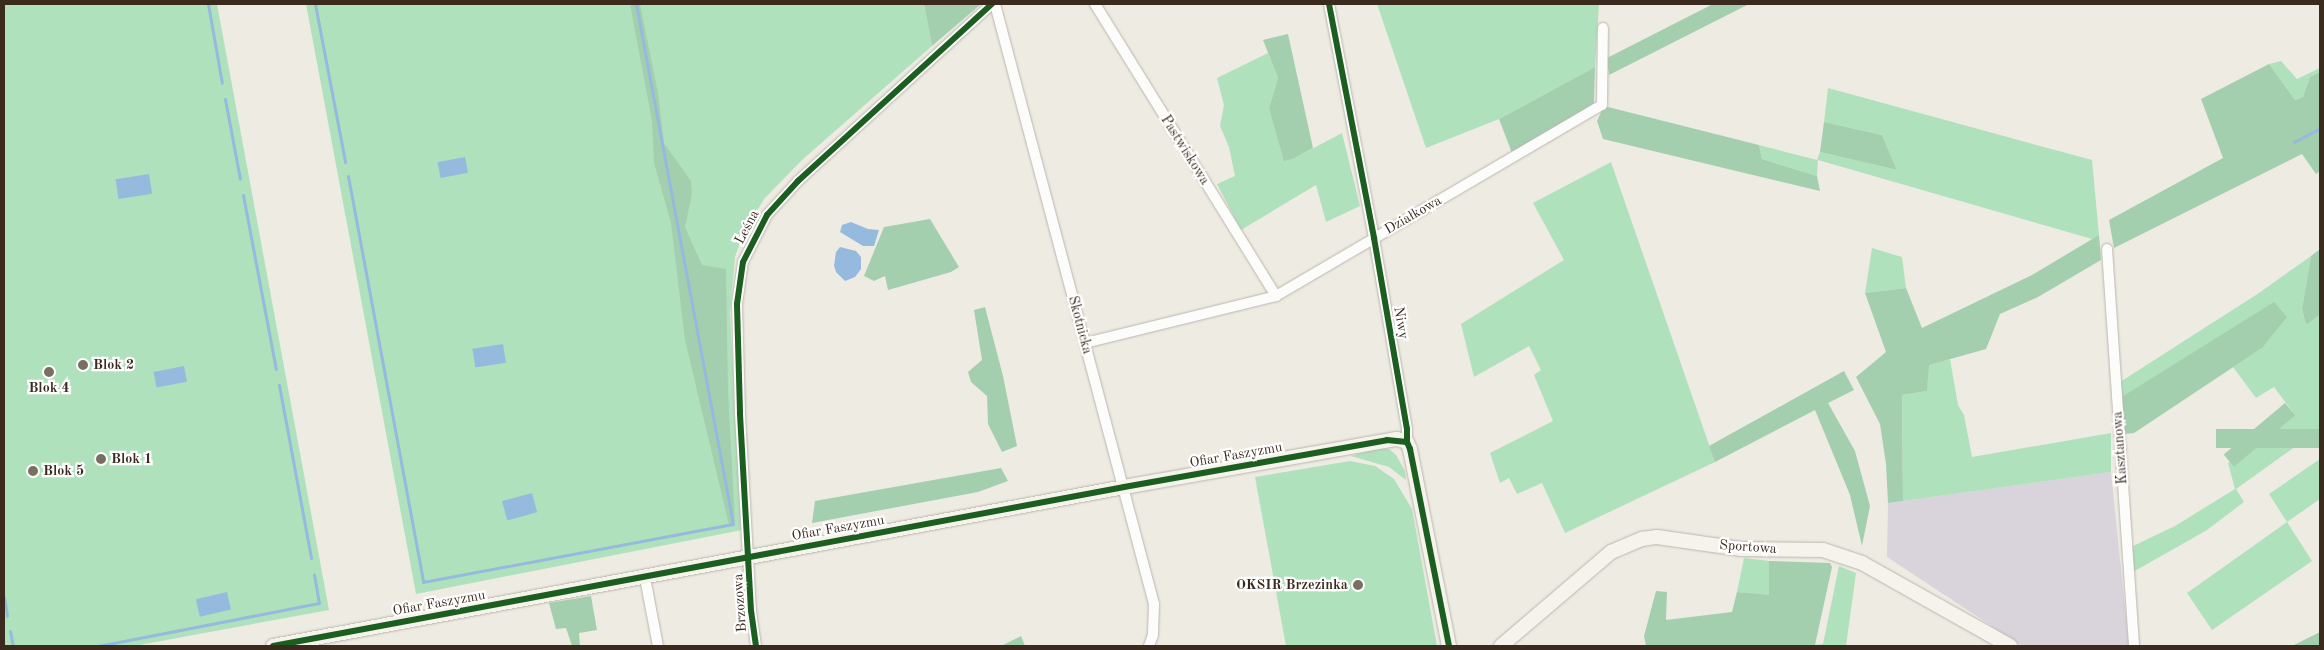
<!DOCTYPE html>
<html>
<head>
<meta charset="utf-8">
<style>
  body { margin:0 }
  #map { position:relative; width:2324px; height:650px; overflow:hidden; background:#eeebe2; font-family:"Old Standard TT",serif }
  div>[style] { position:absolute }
  .industrial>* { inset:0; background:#d9d3dc }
  .green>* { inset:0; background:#b0e1bd }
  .forest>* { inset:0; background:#a3cfaf; transform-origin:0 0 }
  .water>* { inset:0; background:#96bade; transform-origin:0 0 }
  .stream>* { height:3px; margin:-1.5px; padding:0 1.5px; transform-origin:1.5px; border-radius:1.5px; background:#96bade }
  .roads { filter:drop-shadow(0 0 1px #bab6af) drop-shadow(0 0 1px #bab6af) }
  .street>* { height:10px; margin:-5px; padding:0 5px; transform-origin:5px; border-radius:5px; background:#fcfcfb }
  .secondary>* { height:14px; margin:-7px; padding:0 7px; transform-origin:7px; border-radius:7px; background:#f6f3ed }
  .cycleway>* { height:6px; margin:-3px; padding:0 3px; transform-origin:3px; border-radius:3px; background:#1b5e20 }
  .dots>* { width:14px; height:14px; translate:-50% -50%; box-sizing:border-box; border:2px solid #fff; border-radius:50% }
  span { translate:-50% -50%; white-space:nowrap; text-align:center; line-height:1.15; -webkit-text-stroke:4.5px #fff; paint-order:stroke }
  .street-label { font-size:14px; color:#3b2a1e }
  .poi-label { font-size:14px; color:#3b2a1e; font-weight:700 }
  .left { translate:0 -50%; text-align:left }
  .right { translate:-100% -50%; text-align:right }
  .frame { position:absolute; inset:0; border:5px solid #3b2a1e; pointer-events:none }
</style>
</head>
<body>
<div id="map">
  <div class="industrial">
    <div style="clip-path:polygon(2111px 472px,2129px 646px,2022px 646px,1887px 557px,1888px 503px)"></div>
  </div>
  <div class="green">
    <div style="clip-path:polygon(4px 4px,217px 4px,329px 610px,134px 646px,4px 646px)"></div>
    <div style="clip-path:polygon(306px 4px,924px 4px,932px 46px,802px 160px,764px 199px,743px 235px,735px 257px,730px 314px,742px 530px,416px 594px)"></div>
    <div style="clip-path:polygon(1377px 4px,1599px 4px,1595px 67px,1499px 119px,1426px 148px)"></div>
    <div style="clip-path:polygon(1268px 53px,1278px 78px,1269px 108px,1295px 158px,1342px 133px,1360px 206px,1326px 222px,1316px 185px,1241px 230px,1217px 184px,1235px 176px,1229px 147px,1220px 126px,1224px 105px,1217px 78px)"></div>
    <div style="clip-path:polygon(2281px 61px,2297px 79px,2320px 68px,2320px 72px,2310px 77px,2303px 97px,2295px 100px,2269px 64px)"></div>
    <div style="clip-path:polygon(1828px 88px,2092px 160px,2099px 235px,2092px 239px,1818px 160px,1817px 176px,1762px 159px,1759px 145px,1817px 160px,1820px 152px,1897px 170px,1882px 135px,1824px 122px)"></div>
    <div style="clip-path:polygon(1611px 162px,1715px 462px,1565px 533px,1542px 483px,1517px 494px,1509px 478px,1500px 483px,1490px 453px,1553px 421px,1534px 375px,1541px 370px,1529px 346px,1474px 377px,1461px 324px,1564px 260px,1533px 203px)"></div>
    <div style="clip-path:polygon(1872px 248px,1902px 257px,1906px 288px,1865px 293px)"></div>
    <div style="clip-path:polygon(2311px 256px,2302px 309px,2306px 325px,2320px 315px,2320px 429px,2236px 489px,2244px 502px,2207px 530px,2133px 572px,2131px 547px,2175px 526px,2235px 489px,2228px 463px,2295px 415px,2274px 387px,2256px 398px,2233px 367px,2262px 348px,2120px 398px,2120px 382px,2259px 293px)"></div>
    <div style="clip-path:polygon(1950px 359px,1958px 405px,1964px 415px,1972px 457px,2111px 433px,2111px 472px,1903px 501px,1902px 395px,1927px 391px,1928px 365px)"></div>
    <div style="clip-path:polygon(1379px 448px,1389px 449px,1396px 455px,1405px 471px,1406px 480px,1389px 467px,1351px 456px)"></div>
    <div style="clip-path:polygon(2320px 459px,2320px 499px,2287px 522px,2312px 561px,2212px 630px,2187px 593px,2287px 522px,2269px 494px)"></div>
    <div style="clip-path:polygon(1350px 461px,1375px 466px,1394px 479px,1412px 509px,1437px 646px,1286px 646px,1255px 477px)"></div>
    <div style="clip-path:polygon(1744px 558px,1769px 561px,1769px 596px,1737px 592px)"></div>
    <div style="clip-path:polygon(1839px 566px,1856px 573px,1846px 646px,1802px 646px,1823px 644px)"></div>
  </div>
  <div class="forest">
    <div style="clip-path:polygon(630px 4px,640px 4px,658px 93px,664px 143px,691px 181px,692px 194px,685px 227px,702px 265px,726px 269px,728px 392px,735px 522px,729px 525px,685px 340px,671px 223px,654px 163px,652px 121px)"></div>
    <div style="clip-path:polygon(924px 4px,981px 4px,932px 46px)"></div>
    <div style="clip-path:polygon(1713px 4px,1749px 4px,1609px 75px,1607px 58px)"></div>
    <div style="clip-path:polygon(1288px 34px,1313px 148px,1295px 158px,1284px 161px,1269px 108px,1278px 78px,1263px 40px)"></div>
    <div style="clip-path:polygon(2269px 64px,2295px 100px,2303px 97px,2310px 77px,2320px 72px,2320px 171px,2316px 174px,2302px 154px,2114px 248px,2109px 220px,2223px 158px,2201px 99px)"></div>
    <div style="clip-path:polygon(1595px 67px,1594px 103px,1586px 110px,1512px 153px,1499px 119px)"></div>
    <div style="clip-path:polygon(1604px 106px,1759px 145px,1762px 159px,1817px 176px,1820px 191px,1603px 139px,1597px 121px)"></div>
    <div style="clip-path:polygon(1824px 122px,1882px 135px,1897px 170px,1820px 152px)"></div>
    <div style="clip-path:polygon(930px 219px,959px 267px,951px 272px,888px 290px,885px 276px,874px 281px,864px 276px,884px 227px)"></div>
    <div style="clip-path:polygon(2099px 235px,2101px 260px,2038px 297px,2000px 314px,1986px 349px,1929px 365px,1927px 391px,1902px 395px,1903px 501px,1888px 503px,1886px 464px,1880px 424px,1856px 377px,1886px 352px,1865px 293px,1906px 288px,1922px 328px,2032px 275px)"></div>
    <div style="clip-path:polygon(2320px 249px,2320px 315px,2306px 325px,2302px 309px,2311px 256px)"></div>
    <div style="clip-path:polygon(2274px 302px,2287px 317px,2262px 348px,2134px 433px,2124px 434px,2120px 398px)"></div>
    <div style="clip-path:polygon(985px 307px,1003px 376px,1017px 446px,1002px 452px,988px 424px,987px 396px,971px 382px,968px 372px,982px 360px,974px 310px)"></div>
    <div style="clip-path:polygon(1844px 371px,1854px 390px,1828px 403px,1855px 451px,1870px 506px,1862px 546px,1850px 495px,1815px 410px,1715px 462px,1709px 446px)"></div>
    <div style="left:2285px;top:403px;width:16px;height:80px;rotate:50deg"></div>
    <div style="left:2320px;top:429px;width:19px;height:104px;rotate:90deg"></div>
    <div style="clip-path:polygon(1001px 468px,1008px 481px,978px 492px,812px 523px,815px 501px)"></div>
    <div style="clip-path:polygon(1769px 561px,1830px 563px,1832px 567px,1815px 645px,1646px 646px,1644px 636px,1656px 591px,1667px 592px,1666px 620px,1732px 612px,1737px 592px,1769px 595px)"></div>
    <div style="clip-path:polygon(591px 596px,597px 630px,579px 633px,580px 646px,572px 646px,566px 628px,556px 629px,549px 603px)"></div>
    <div style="clip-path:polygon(2320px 632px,2320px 646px,2292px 646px)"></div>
    <div style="clip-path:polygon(1021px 636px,1025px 646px,1001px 646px)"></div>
  </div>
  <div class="water">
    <div style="left:465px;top:157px;width:16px;height:28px;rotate:79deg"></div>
    <div style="left:149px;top:174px;width:20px;height:34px;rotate:81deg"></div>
    <div style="clip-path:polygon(851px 222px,868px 229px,879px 230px,874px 246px,863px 246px,840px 232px,842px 225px)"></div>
    <div style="clip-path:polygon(840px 247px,856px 251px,861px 257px,861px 269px,855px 277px,845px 281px,836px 272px,834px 266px,836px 252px)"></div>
    <div style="left:503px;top:344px;width:19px;height:31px;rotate:81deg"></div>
    <div style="left:184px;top:366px;width:16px;height:31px;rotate:79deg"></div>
    <div style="left:532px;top:493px;width:20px;height:31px;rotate:75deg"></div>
    <div style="left:227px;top:592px;width:18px;height:32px;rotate:77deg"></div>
  </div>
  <div class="stream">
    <div style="left:208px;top:4px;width:80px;rotate:80deg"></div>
    <div style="left:315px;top:4px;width:161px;rotate:79.2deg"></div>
    <div style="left:225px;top:99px;width:81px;rotate:79.4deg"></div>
    <div style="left:2294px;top:142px;width:30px;rotate:-28deg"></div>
    <div style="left:348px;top:176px;width:413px;rotate:79.5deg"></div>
    <div style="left:423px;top:582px;width:315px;rotate:-10.6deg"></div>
    <div style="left:733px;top:524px;width:529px;rotate:-100.57deg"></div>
    <div style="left:243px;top:195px;width:177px;rotate:79.3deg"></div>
    <div style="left:279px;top:385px;width:176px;rotate:79.5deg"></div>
    <div style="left:4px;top:597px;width:19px;rotate:81deg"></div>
    <div style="left:10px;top:631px;width:15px;rotate:79deg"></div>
    <div style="left:98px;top:646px;width:225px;rotate:-11deg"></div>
    <div style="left:319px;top:603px;width:29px;rotate:-100deg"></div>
  </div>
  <div class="roads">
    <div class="street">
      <div style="left:995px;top:4px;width:621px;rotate:75.16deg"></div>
      <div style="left:1154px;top:604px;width:31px;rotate:92deg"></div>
      <div style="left:1153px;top:635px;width:12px;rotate:110deg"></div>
      <div style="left:1095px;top:4px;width:344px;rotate:58.2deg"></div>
      <div style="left:1329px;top:4px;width:238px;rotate:79.1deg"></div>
      <div style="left:1374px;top:238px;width:194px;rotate:80.2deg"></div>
      <div style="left:1407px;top:429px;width:13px;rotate:90deg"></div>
      <div style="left:2107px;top:249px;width:398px;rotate:86.1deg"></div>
      <div style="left:1085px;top:343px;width:197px;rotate:-13.8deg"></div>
      <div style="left:1276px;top:296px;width:378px;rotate:-30.4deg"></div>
      <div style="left:1602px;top:105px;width:77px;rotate:-89.3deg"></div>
      <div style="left:645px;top:578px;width:69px;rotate:79.2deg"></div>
      <div style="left:756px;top:646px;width:35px;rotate:-98deg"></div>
      <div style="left:751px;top:611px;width:199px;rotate:-93.2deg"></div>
      <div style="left:740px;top:412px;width:108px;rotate:-91.6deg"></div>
      <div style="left:737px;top:304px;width:42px;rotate:-81.9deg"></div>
      <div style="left:743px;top:262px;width:53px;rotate:-62.9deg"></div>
      <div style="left:767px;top:215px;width:46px;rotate:-47.6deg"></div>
      <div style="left:798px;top:181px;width:263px;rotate:-42.4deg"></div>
    </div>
    <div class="secondary">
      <div style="left:273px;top:646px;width:866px;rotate:-10.58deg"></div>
      <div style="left:1124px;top:487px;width:277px;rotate:-10deg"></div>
      <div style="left:1397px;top:439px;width:10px;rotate:17deg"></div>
      <div style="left:1407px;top:442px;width:8px;rotate:67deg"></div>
      <div style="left:1410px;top:449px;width:201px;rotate:78.8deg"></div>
      <div style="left:1501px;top:646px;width:145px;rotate:-40.5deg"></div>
      <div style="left:1611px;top:552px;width:34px;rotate:-23deg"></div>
      <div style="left:1642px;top:539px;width:15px;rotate:-8deg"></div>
      <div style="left:1657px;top:537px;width:85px;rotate:8.1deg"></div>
      <div style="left:1741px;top:549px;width:82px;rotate:0.7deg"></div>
      <div style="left:1823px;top:550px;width:41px;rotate:18.4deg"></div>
      <div style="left:1862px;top:563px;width:170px;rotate:29.3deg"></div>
    </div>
  </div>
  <div class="cycleway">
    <div style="left:1329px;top:4px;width:238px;rotate:79.1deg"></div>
    <div style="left:1374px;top:238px;width:194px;rotate:80.2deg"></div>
    <div style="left:1407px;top:429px;width:13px;rotate:90deg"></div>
    <div style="left:1407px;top:442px;width:8px;rotate:67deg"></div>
    <div style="left:1410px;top:449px;width:201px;rotate:78.8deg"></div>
    <div style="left:273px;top:646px;width:866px;rotate:-10.58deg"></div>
    <div style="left:1124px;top:487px;width:267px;rotate:-10.1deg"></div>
    <div style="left:1387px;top:440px;width:20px;rotate:6deg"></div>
    <div style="left:756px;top:646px;width:35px;rotate:-98deg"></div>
    <div style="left:751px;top:611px;width:199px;rotate:-93.2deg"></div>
    <div style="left:740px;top:412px;width:108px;rotate:-91.6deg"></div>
    <div style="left:737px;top:304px;width:42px;rotate:-81.9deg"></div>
    <div style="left:743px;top:262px;width:53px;rotate:-62.9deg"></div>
    <div style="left:767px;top:215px;width:46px;rotate:-47.6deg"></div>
    <div style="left:798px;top:181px;width:263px;rotate:-42.4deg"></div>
  </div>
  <div class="dots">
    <div style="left:83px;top:365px;background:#7a6e63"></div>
    <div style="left:49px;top:372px;background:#7a6e63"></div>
    <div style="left:101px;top:459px;background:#7a6e63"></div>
    <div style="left:33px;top:471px;background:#7a6e63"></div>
    <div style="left:1358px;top:585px;background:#7a6e63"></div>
  </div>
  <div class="street-label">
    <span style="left:1185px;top:150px;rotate:58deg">Pastwiskowa</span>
    <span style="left:1413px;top:215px;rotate:-30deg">Działkowa</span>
    <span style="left:747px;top:227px;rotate:-62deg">Leśna</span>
    <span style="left:1401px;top:323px;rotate:80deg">Niwy</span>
    <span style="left:1080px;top:325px;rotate:75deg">Skotnicka</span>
    <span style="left:2120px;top:448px;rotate:-94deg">Kasztanowa</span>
    <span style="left:1236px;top:455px;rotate:-10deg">Ofiar Faszyzmu</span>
    <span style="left:838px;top:528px;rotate:-10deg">Ofiar Faszyzmu</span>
    <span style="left:1748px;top:547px;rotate:4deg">Sportowa</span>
    <span style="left:439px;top:603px;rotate:-10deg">Ofiar Faszyzmu</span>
    <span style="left:740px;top:603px;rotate:-94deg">Brzozowa</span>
  </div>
  <div class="poi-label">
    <span class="left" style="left:93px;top:365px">Blok 2</span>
    <span style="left:49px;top:388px">Blok 4</span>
    <span class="left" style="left:111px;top:459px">Blok 1</span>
    <span class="left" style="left:43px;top:471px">Blok 5</span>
    <span class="right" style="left:1348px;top:585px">OKSIR Brzezinka</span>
  </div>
  <div class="frame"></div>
</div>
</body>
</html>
